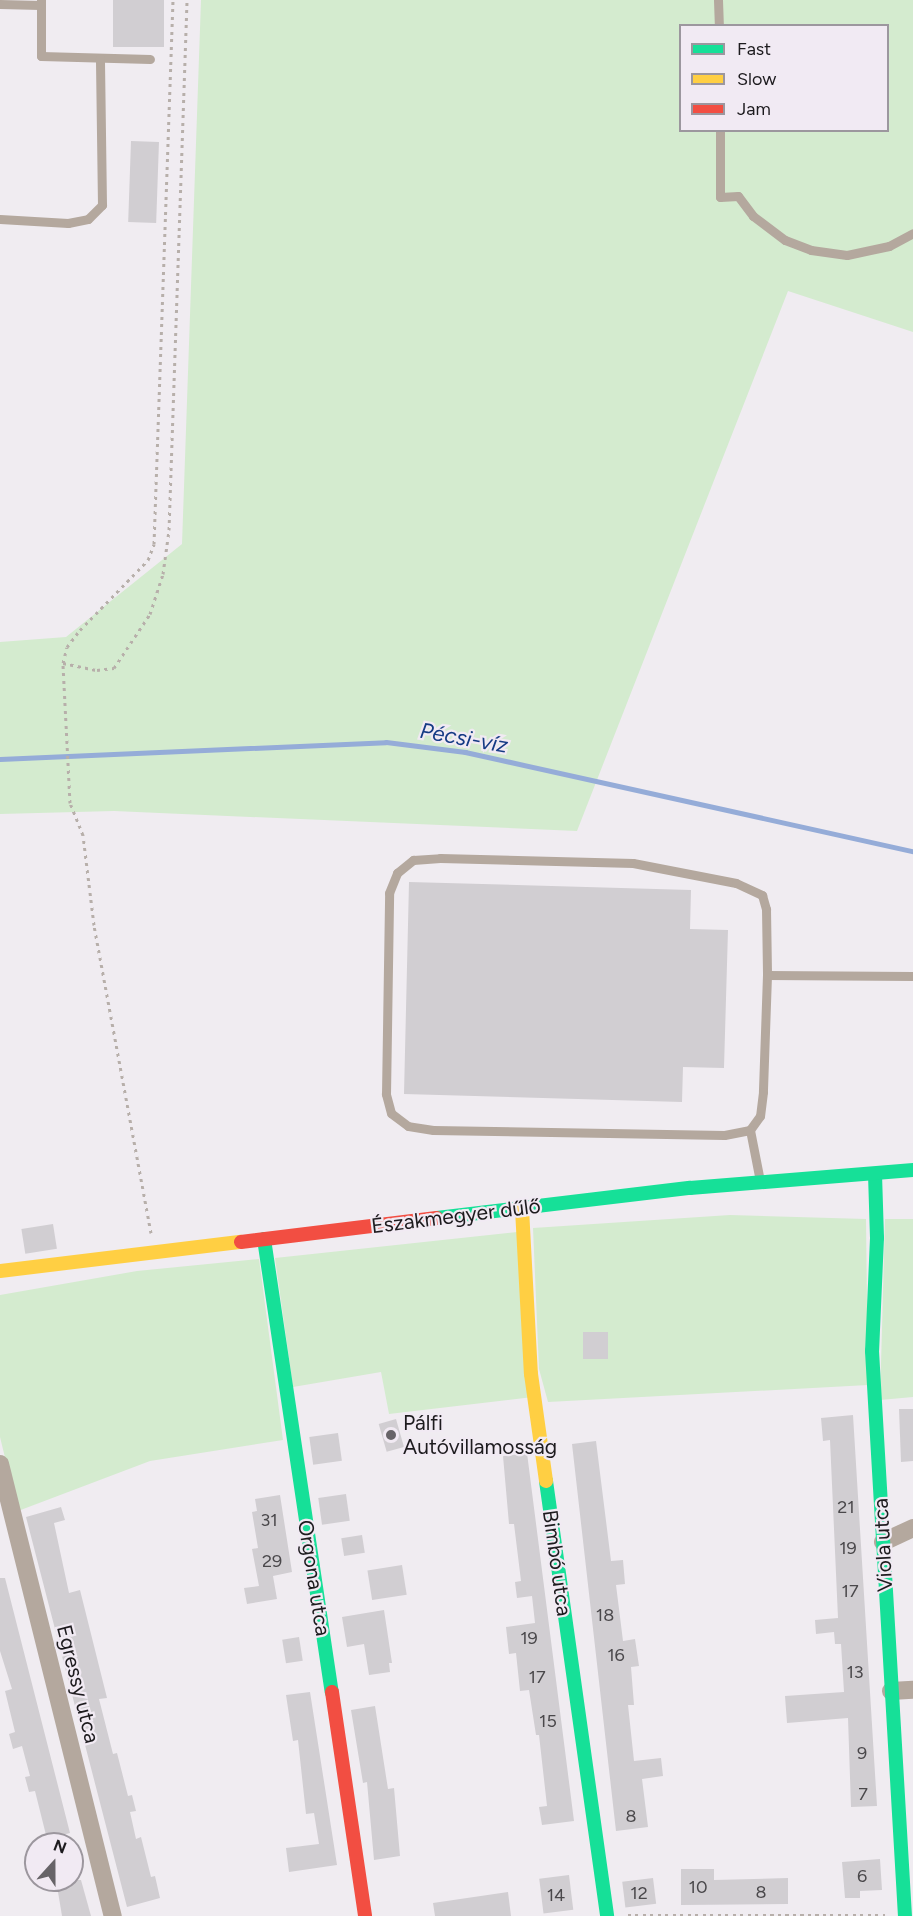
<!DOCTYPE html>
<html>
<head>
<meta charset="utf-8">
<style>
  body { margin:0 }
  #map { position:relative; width:913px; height:1916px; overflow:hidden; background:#f0ecf1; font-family:Figtree,sans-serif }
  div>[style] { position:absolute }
  .green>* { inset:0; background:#d4ebcf }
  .stream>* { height:5px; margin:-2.5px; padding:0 2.5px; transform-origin:2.5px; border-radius:2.5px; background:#95acd8 }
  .building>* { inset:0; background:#d1ced2; transform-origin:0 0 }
  .path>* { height:3px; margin-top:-1.5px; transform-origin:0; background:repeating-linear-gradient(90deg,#b7afaa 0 3px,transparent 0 7.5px) }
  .lane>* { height:9px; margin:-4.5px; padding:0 4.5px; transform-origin:4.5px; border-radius:4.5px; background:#b4a89e }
  .street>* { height:18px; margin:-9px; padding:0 9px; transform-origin:9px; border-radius:9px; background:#b4a89e }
  .fast>* { height:14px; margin:-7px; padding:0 7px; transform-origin:7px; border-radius:7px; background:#16e098 }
  .slow>* { height:14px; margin:-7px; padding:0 7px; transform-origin:7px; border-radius:7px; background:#ffcf43 }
  .jam>* { height:14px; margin:-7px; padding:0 7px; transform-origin:7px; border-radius:7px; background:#f24e42 }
  .dots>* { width:16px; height:16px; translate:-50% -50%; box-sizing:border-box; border:3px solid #f1eaf3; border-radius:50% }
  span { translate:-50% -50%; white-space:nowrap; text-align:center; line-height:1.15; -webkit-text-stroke:4.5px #f1eaf3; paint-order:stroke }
  .number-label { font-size:18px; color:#4a484b }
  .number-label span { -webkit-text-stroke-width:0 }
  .street-label { font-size:21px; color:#1d1b1e }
  .poi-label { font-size:21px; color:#1d1b1e }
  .left { translate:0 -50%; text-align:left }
  .water-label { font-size:22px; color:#153b84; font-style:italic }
  .legend { position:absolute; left:679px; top:24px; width:210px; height:108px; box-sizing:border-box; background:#f1eaf3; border:2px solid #9c979e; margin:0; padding:8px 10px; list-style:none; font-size:18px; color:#1d1b1e }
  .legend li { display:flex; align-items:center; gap:12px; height:30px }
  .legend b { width:30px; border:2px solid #9c979e }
  .north { position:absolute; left:24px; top:1832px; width:60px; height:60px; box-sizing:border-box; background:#f1eaf3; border:2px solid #9c979e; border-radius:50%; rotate:21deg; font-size:16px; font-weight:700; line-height:24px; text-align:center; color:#1d1b1e }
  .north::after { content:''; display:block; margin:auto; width:21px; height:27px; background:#676468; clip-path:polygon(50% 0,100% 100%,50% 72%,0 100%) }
</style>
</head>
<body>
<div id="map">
  <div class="green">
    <div style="clip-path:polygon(evenodd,201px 0,913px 0,913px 332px,788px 291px,577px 831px,114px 811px,0 814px,0 642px,66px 637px,182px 544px,201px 0,680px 26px,888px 26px,888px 130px,680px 130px,680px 26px)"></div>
    <div style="clip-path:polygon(730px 1215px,866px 1219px,868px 1385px,548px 1402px,539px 1369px,533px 1228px)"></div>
    <div style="clip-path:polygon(885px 1219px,913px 1219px,913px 1397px,880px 1400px)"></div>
    <div style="clip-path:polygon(517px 1232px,533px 1397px,389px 1414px,381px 1372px,293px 1387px,275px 1258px)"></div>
    <div style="clip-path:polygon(259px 1259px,283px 1440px,150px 1461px,18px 1511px,0 1437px,0 1295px,137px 1271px)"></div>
  </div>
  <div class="stream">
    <div style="left:0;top:759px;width:386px;rotate:-2.5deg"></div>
    <div style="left:386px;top:742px;width:80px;rotate:7.2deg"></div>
    <div style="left:465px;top:752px;width:459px;rotate:12.5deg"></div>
  </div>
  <div class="building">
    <div style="left:113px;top:0;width:51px;height:47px"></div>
    <div style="left:131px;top:141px;width:28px;height:81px;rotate:2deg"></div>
    <div style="clip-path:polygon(409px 882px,691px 890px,690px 929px,728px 930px,724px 1068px,683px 1067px,682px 1102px,404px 1094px)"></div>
    <div style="left:53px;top:1224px;width:25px;height:32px;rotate:81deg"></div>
    <div style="left:583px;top:1332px;width:25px;height:27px"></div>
    <div style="clip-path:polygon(899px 1409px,913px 1409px,913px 1461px,901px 1462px)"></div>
    <div style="clip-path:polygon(853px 1415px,877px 1806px,851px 1807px,848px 1718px,787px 1723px,785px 1696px,844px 1692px,841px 1644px,835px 1644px,834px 1632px,816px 1634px,815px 1620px,838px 1618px,830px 1440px,823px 1441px,821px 1418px)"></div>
    <div style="left:396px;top:1419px;width:29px;height:18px;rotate:74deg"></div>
    <div style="left:338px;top:1433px;width:28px;height:29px;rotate:82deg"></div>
    <div style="clip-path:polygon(596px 1441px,611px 1561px,623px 1560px,625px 1584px,616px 1585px,623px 1641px,635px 1639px,639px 1666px,631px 1667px,634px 1705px,628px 1705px,634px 1761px,661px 1758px,663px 1776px,642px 1779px,648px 1827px,616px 1831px,572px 1444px)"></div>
    <div style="clip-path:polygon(527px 1453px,574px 1821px,542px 1825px,539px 1807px,547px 1806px,539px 1735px,536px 1735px,529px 1690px,520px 1691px,516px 1653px,509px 1654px,506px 1627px,535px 1623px,532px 1596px,517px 1598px,515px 1582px,521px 1581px,514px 1524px,509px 1524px,503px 1456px)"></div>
    <div style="left:346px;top:1494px;width:27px;height:28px;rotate:82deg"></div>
    <div style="clip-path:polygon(280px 1495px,292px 1572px,273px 1576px,277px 1599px,247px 1604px,244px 1588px,259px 1586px,252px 1549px,258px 1548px,252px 1512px,257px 1511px,255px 1499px)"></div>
    <div style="clip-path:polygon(61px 1507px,65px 1520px,54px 1523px,69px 1593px,80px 1590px,107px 1698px,99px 1699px,113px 1754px,117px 1753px,128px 1796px,132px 1795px,136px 1811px,130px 1812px,136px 1839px,141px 1837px,151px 1877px,155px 1876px,160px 1898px,127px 1907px,26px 1517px)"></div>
    <div style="left:362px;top:1535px;width:18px;height:21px;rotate:81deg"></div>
    <div style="left:402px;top:1565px;width:30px;height:35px;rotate:81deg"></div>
    <div style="clip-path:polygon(0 1578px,5px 1578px,70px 1833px,47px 1839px,35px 1791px,29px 1792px,25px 1777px,30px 1776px,22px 1746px,13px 1749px,9px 1734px,15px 1732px,5px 1691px,12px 1689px,0 1651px)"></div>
    <div style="clip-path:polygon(384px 1610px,392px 1663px,389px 1663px,390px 1672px,369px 1675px,364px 1644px,347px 1647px,342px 1617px)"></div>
    <div style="left:299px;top:1637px;width:24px;height:17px;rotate:81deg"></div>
    <div style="clip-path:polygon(310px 1692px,337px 1865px,289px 1872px,286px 1848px,319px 1844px,314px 1813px,306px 1814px,298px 1740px,293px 1741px,286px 1695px)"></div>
    <div style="clip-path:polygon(375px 1706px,388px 1789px,394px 1788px,400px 1856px,374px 1860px,367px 1782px,363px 1783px,351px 1710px)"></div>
    <div style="clip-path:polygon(880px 1859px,882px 1890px,860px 1891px,860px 1898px,845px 1898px,842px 1862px)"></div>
    <div style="clip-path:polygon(681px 1869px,714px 1869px,714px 1880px,788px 1878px,788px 1904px,681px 1905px)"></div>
    <div style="left:569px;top:1875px;width:35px;height:30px;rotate:83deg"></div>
    <div style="left:653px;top:1878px;width:26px;height:31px;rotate:83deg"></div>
    <div style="clip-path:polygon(56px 1880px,81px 1880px,91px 1916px,62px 1916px)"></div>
    <div style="clip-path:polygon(508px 1892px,511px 1916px,435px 1916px,433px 1903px)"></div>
  </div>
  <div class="path">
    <div style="left:63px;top:663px;width:35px;rotate:12deg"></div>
    <div style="left:97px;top:670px;width:17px;rotate:-7deg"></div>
    <div style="left:114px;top:668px;width:65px;rotate:-56.3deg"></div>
    <div style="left:150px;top:614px;width:42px;rotate:-72deg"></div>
    <div style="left:163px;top:574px;width:44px;rotate:-82.2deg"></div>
    <div style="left:169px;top:530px;width:530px;rotate:-88.05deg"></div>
    <div style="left:151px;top:1233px;width:313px;rotate:-100.5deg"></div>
    <div style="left:94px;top:925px;width:91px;rotate:-97deg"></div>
    <div style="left:83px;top:835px;width:35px;rotate:-112deg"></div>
    <div style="left:70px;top:803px;width:140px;rotate:-92.9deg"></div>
    <div style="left:63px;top:663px;width:16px;rotate:-76deg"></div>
    <div style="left:67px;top:647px;width:21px;rotate:-53deg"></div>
    <div style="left:80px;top:630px;width:98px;rotate:-45.8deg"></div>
    <div style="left:148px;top:560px;width:17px;rotate:-69deg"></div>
    <div style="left:154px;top:544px;width:544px;rotate:-88deg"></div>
    <div style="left:628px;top:1915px;width:257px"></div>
  </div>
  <div class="lane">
    <div style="left:41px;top:0;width:56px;rotate:90deg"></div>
    <div style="left:41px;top:56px;width:109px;rotate:1.6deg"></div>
    <div style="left:718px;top:0;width:26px;rotate:88deg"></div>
    <div style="left:0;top:4px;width:40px;rotate:1.4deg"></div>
    <div style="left:720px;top:130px;width:67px;rotate:90deg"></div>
    <div style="left:720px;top:197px;width:18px;rotate:-3deg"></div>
    <div style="left:738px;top:196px;width:25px;rotate:53deg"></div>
    <div style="left:753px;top:216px;width:40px;rotate:37deg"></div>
    <div style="left:785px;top:240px;width:28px;rotate:21deg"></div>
    <div style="left:811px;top:250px;width:36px;rotate:8deg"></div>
    <div style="left:847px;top:255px;width:43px;rotate:-12.1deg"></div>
    <div style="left:889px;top:246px;width:27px;rotate:-28deg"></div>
    <div style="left:0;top:219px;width:68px;rotate:3.4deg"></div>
    <div style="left:68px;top:223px;width:20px;rotate:-11deg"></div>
    <div style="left:88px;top:219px;width:20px;rotate:-45deg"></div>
    <div style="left:102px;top:205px;width:147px;rotate:-90.8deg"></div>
    <div style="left:440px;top:858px;width:193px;rotate:1.5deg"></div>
    <div style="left:633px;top:863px;width:105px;rotate:11deg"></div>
    <div style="left:736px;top:883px;width:29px;rotate:25deg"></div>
    <div style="left:762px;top:895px;width:15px;rotate:74deg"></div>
    <div style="left:766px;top:909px;width:66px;rotate:89.1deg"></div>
    <div style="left:767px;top:975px;width:117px;rotate:92deg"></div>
    <div style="left:763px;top:1092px;width:24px;rotate:97deg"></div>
    <div style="left:760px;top:1116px;width:17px;rotate:126deg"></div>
    <div style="left:750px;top:1130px;width:26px;rotate:169deg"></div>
    <div style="left:724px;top:1135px;width:291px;rotate:-179deg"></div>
    <div style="left:433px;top:1130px;width:25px;rotate:-171deg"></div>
    <div style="left:408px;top:1126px;width:21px;rotate:-143deg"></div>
    <div style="left:391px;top:1113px;width:20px;rotate:-105deg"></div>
    <div style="left:386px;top:1094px;width:201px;rotate:-89.1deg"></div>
    <div style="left:389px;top:893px;width:22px;rotate:-68deg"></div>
    <div style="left:397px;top:873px;width:21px;rotate:-39deg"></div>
    <div style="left:413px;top:860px;width:27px;rotate:-4deg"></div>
    <div style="left:767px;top:975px;width:146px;rotate:0.4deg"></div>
    <div style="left:750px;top:1130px;width:52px;rotate:78.9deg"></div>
  </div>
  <div class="street">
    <div style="left:0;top:1464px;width:466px;rotate:76deg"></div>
    <div style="left:883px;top:1542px;width:33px;rotate:-25deg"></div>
    <div style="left:891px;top:1691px;width:22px;rotate:-3deg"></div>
  </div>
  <div class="fast">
    <div style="left:875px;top:1174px;width:64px;rotate:88.2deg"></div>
    <div style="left:877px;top:1238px;width:113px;rotate:92.5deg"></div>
    <div style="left:872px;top:1351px;width:566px;rotate:86.66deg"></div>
    <div style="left:437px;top:1218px;width:255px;rotate:-6.8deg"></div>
    <div style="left:690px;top:1188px;width:224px;rotate:-4.6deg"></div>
    <div style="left:264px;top:1239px;width:458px;rotate:81.5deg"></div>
    <div style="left:546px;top:1481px;width:439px;rotate:82deg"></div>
  </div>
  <div class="slow">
    <div style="left:522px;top:1209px;width:165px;rotate:86.9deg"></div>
    <div style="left:531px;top:1374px;width:108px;rotate:82deg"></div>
    <div style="left:0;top:1271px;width:243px;rotate:-6.9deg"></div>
  </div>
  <div class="jam">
    <div style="left:241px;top:1242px;width:197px;rotate:-7deg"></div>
    <div style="left:332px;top:1692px;width:226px;rotate:81.6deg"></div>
  </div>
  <div class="dots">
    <div style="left:391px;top:1435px;background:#676468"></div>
  </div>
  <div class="number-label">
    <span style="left:846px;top:1507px">21</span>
    <span style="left:269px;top:1520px">31</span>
    <span style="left:848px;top:1548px">19</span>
    <span style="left:272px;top:1561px">29</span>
    <span style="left:850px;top:1591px">17</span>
    <span style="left:605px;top:1615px">18</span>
    <span style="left:529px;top:1638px">19</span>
    <span style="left:616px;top:1655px">16</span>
    <span style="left:855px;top:1672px">13</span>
    <span style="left:537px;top:1677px">17</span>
    <span style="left:548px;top:1721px">15</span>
    <span style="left:862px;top:1753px">9</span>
    <span style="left:863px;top:1794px">7</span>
    <span style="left:631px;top:1816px">8</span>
    <span style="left:862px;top:1876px">6</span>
    <span style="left:698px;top:1887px">10</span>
    <span style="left:761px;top:1892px">8</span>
    <span style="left:639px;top:1893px">12</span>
    <span style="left:556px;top:1895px">14</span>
  </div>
  <div class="street-label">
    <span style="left:456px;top:1216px;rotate:-7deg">Északmegyer dűlő</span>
    <span style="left:883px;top:1545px;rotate:-93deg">Viola utca</span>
    <span style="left:557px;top:1563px;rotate:82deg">Bimbó utca</span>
    <span style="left:314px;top:1578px;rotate:81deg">Orgona utca</span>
    <span style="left:78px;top:1684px;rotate:76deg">Egressy utca</span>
  </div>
  <div class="poi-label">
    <span class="left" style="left:403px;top:1435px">Pálfi<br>Autóvillamosság</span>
  </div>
  <div class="water-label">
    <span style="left:464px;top:738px;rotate:10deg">Pécsi-víz</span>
  </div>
  <ul class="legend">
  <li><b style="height:8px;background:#16e098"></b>Fast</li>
  <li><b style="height:8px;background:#ffcf43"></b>Slow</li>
  <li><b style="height:8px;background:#f24e42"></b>Jam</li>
  </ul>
  <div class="north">N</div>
</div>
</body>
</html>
